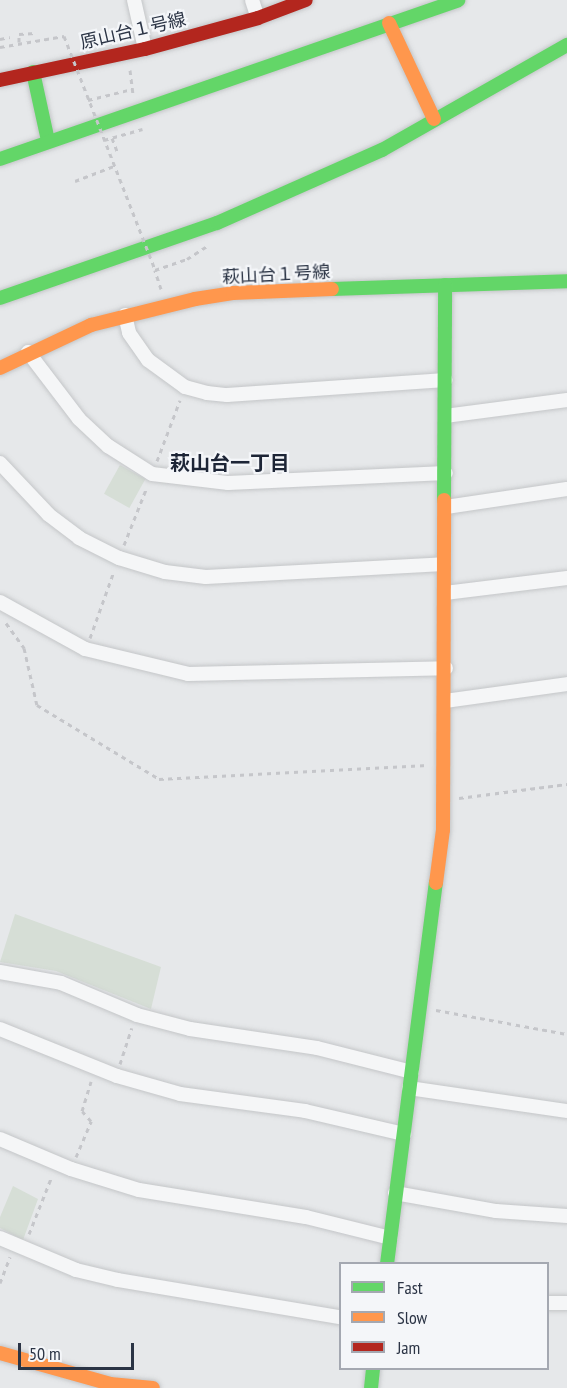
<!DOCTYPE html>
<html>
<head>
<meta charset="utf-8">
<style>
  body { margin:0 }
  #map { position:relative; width:567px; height:1388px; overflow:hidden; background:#e6e8ea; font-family:"PT Sans Narrow","Noto Sans JP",sans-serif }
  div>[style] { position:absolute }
  .green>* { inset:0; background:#d6ded6; transform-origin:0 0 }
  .path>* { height:3px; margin-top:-1.5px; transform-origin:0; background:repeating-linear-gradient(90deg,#c5c6ca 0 4.5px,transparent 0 9px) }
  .roads { filter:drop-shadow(0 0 2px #c4c6c8) drop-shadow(0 0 2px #c4c6c8) }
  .street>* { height:14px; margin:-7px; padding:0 7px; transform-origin:7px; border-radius:7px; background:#f5f6f7 }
  .fast>* { height:14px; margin:-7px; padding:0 7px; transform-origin:7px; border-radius:7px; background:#63d668 }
  .slow>* { height:14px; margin:-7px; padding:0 7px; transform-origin:7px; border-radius:7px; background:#ff974d }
  .jam>* { height:14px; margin:-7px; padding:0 7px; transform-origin:7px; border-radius:7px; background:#b3261e }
  .path-bridge>* { height:3px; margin-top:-1.5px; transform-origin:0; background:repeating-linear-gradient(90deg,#c5c6ca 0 4.5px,transparent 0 9px) }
  span { translate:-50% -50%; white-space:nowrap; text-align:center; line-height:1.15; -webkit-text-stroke:4.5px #f4f6f9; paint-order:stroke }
  .street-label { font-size:18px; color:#2b3445 }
  .neighbourhood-label { font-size:20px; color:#1d2536; font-weight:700 }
  .legend { position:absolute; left:339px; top:1262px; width:210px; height:108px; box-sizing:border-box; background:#f4f6f9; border:2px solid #a4a8b1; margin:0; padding:8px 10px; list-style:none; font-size:18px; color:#2b3445 }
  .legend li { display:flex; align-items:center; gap:12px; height:30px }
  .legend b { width:30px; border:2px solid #a4a8b1 }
  .scale { position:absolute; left:18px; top:1343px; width:116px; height:27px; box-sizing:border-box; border:3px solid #2b3445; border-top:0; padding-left:8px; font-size:18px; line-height:21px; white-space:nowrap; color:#2b3445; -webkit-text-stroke:4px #f4f6f9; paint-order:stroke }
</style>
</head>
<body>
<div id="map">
  <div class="green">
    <div style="left:120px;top:465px;width:29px;height:33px;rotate:29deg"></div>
    <div style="clip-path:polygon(15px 914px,161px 967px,151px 1009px,56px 971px,0 962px)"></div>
    <div style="clip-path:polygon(13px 1186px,38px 1199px,23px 1240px,0 1228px,0 1217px)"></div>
  </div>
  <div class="path">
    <div style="left:0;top:39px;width:10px;rotate:-11deg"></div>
    <div style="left:19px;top:42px;width:8px;rotate:-90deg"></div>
    <div style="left:19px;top:34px;width:16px;rotate:-4deg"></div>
    <div style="left:0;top:47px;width:65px;rotate:-9.8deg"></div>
    <div style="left:130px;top:70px;width:26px;rotate:83deg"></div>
    <div style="left:88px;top:100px;width:45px;rotate:-14deg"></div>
    <div style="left:112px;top:138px;width:14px;rotate:69deg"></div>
    <div style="left:75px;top:181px;width:42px;rotate:-21deg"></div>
    <div style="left:161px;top:289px;width:20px;rotate:-108deg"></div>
    <div style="left:155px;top:270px;width:34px;rotate:-19deg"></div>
    <div style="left:187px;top:259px;width:24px;rotate:-33deg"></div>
    <div style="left:157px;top:461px;width:65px;rotate:-69.3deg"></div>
    <div style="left:124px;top:545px;width:62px;rotate:-68.4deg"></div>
    <div style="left:6px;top:623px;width:31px;rotate:54deg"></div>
    <div style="left:24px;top:648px;width:58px;rotate:77.2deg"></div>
    <div style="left:37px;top:705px;width:143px;rotate:31.2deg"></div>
    <div style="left:159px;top:779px;width:269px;rotate:-3deg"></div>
    <div style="left:90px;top:638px;width:71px;rotate:-70.3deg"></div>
    <div style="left:459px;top:798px;width:109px;rotate:-7.4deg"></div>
    <div style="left:436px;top:1010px;width:133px;rotate:10.4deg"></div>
    <div style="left:120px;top:1064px;width:38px;rotate:-72deg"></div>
    <div style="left:76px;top:1157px;width:39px;rotate:-67deg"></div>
    <div style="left:91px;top:1121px;width:13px;rotate:-132deg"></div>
    <div style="left:82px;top:1111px;width:31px;rotate:-73deg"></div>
    <div style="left:29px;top:1234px;width:62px;rotate:-68.4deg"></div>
    <div style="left:0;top:1283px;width:28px;rotate:-69deg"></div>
  </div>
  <div class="roads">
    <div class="street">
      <div style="left:134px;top:0;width:50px;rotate:77.3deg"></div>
      <div style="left:252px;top:0;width:19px;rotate:72deg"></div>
      <div style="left:125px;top:315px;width:18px;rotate:77deg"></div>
      <div style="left:129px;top:333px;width:33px;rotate:55deg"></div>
      <div style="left:148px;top:360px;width:46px;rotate:36.1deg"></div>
      <div style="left:185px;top:387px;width:23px;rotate:15deg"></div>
      <div style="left:207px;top:393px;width:20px;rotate:6deg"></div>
      <div style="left:227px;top:395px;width:219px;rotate:-3.9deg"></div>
      <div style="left:28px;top:352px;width:84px;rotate:52.7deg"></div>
      <div style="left:79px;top:419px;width:40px;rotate:43deg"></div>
      <div style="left:108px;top:446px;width:52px;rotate:32.5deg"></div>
      <div style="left:152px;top:474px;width:77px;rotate:6.8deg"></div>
      <div style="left:228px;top:483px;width:218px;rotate:-2.6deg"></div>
      <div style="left:445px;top:416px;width:123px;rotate:-7.5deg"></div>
      <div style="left:0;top:463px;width:71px;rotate:46.7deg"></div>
      <div style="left:49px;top:515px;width:38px;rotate:37deg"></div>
      <div style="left:79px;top:538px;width:45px;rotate:26.6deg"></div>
      <div style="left:119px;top:558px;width:48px;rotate:16.9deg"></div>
      <div style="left:165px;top:572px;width:41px;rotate:7deg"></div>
      <div style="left:206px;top:577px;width:238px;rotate:-3.1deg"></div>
      <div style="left:446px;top:507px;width:122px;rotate:-8.5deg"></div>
      <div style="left:445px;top:593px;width:123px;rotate:-7deg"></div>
      <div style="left:0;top:602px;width:97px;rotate:28.9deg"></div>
      <div style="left:85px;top:649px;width:106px;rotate:13.6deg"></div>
      <div style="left:188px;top:674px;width:258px;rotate:-1.3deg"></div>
      <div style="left:445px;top:701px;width:123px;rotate:-7.9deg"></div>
      <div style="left:0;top:972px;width:62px;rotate:10.2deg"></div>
      <div style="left:61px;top:983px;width:82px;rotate:22.8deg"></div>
      <div style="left:137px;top:1015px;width:55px;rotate:14.8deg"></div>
      <div style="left:190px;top:1029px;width:128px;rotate:8.5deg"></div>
      <div style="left:317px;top:1048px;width:98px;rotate:14.2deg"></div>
      <div style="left:0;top:1029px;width:126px;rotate:21.9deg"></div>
      <div style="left:117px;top:1076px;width:66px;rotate:15.9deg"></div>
      <div style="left:180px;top:1094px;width:126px;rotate:7.7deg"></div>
      <div style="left:305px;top:1111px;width:102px;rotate:13.1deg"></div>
      <div style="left:409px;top:1088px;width:160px;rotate:8.3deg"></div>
      <div style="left:0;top:1139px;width:77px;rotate:22.9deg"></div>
      <div style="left:71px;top:1169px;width:71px;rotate:17.2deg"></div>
      <div style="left:139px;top:1190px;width:169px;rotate:9.2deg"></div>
      <div style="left:306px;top:1217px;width:87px;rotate:14deg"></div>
      <div style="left:395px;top:1193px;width:103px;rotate:10.1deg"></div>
      <div style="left:496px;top:1211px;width:71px;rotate:4deg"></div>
      <div style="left:0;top:1238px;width:82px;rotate:22.8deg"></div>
      <div style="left:76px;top:1270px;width:43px;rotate:13.4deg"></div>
      <div style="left:118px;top:1280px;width:225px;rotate:9.5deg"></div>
      <div style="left:548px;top:1303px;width:19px"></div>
    </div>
    <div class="fast">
      <div style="left:33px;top:72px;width:71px;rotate:77.7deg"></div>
      <div style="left:0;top:159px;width:485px;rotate:-19.1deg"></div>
      <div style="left:332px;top:289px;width:235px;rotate:-1.9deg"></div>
      <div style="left:0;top:298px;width:230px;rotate:-19.1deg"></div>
      <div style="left:217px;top:223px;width:180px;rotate:-23.9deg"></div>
      <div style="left:382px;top:150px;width:213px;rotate:-29.6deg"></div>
      <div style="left:444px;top:500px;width:215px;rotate:-89.7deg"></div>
      <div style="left:387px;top:1264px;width:384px;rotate:-82.7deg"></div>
      <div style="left:371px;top:1388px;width:20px;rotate:-84deg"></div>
    </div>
    <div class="slow">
      <div style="left:389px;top:23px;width:106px;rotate:64.9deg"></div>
      <div style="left:0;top:368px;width:101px;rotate:-25.3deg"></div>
      <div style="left:91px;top:325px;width:107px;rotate:-14deg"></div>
      <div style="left:195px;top:299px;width:38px;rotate:-9deg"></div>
      <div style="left:233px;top:293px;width:99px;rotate:-2.3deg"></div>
      <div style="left:436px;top:883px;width:53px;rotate:-82.5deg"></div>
      <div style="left:443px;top:830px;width:330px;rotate:-89.8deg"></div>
      <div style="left:0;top:1353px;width:114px;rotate:15.7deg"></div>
      <div style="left:110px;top:1384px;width:43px;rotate:5.3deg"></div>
    </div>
    <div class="jam">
      <div style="left:0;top:80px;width:148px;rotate:-12.1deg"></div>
      <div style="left:145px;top:49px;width:117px;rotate:-15.3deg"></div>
      <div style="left:258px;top:18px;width:51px;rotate:-20.6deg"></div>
    </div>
  </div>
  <div class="path-bridge">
    <div style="left:64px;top:36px;width:251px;rotate:68.7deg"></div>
    <div style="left:104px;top:140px;width:40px;rotate:-16deg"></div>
  </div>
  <div class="street-label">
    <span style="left:133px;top:31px;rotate:-13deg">原山台１号線</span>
    <span style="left:276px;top:275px;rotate:-3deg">萩山台１号線</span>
  </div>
  <div class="neighbourhood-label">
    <span style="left:230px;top:463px">萩山台一丁目</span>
  </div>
  <ul class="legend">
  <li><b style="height:8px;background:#63d668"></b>Fast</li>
  <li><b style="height:8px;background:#ff974d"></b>Slow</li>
  <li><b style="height:8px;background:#b3261e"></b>Jam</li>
  </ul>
  <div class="scale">50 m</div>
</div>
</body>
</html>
